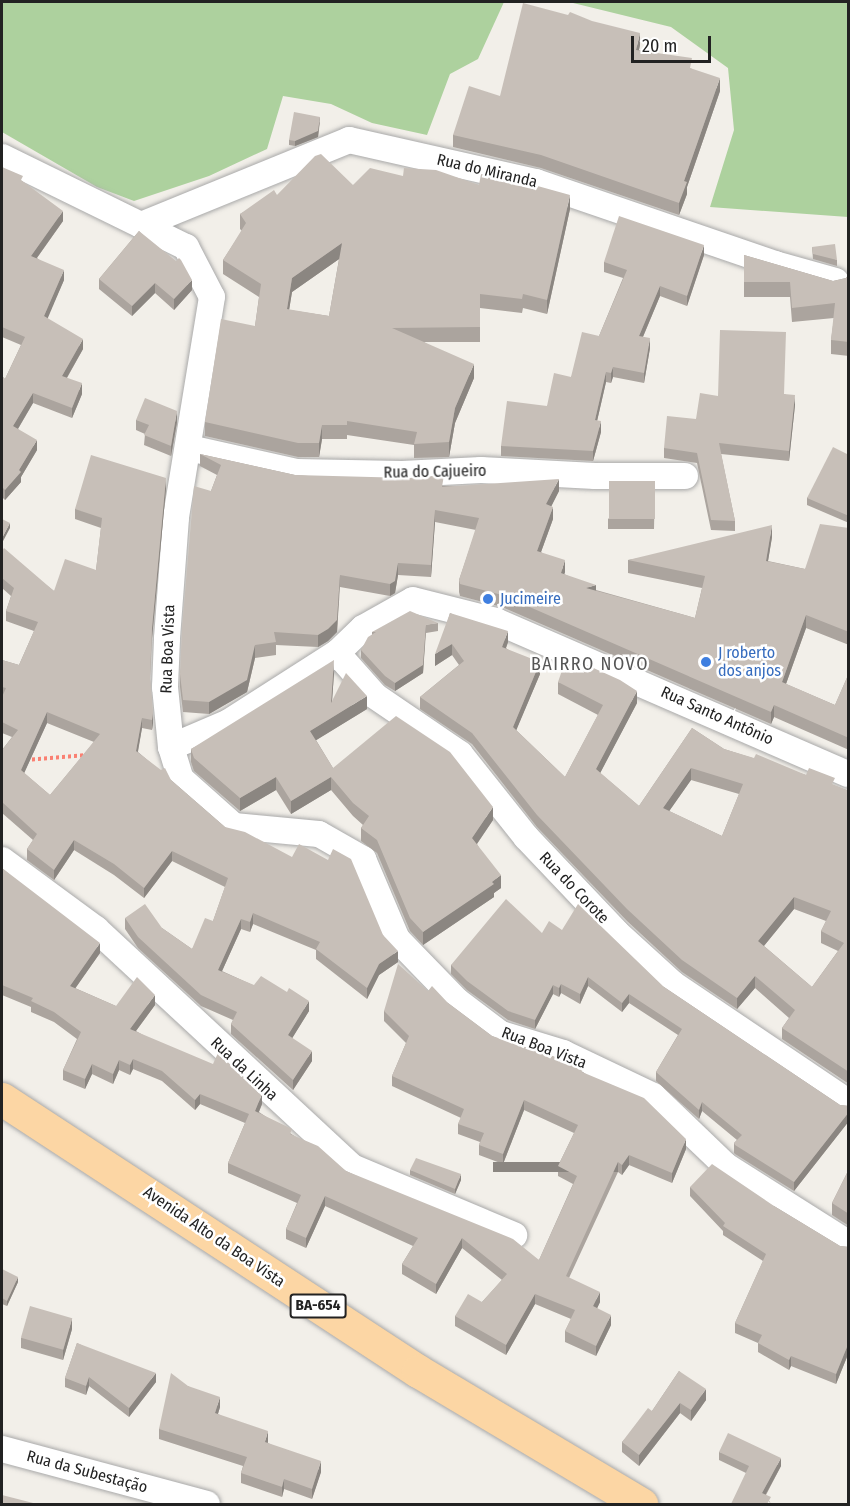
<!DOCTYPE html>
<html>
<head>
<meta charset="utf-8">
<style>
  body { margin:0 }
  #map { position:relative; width:850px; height:1506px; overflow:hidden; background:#f2efe9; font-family:"Fira Sans Condensed",sans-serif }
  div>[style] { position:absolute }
  .forest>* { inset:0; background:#add19e }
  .path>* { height:4px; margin-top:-2px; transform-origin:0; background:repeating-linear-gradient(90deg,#fa8072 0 3px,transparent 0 6px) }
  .roads { filter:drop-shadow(0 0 2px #a9a9a9) drop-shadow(0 0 2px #a9a9a9) }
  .minor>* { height:26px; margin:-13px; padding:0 13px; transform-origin:13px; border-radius:13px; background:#fff }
  .primary>* { height:33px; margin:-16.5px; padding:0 16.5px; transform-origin:16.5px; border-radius:16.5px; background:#fcd6a4 }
  .wall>* { inset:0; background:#aba49e }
  .shaded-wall>* { inset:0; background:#8b8681; transform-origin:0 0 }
  .building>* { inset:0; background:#c7bfb8; transform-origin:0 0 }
  .dots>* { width:16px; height:16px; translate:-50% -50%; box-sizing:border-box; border:3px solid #fff; border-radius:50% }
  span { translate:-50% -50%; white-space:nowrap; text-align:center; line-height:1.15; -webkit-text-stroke:5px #fff; paint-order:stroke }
  .shield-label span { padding:2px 4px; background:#fff; border:2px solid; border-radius:4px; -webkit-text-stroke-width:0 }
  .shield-label { font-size:15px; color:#222; font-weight:700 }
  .street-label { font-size:16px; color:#222 }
  .shop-label { font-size:16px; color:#366cbe }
  .left { translate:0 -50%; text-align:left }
  .neighbourhood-label { font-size:18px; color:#555; letter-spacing:1.5px }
  .frame { position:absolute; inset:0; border:3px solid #222; pointer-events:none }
  .scale { position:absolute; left:631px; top:36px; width:80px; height:27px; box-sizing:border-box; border:3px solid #222; border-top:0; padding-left:8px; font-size:18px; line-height:21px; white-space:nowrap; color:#222; -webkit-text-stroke:4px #fff; paint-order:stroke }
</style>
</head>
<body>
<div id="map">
  <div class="forest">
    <div style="clip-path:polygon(2px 2px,504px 2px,478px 59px,450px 74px,427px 135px,372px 123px,331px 104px,283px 96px,267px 149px,209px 176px,134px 201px,97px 187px,2px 132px)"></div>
    <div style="clip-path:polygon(569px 2px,848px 2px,848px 217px,710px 207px,734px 130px,728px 68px,671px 27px)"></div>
  </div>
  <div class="path">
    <div style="left:26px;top:760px;width:61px;rotate:-4.7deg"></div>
  </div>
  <div class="roads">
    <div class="minor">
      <div style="left:2px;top:157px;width:205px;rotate:26.1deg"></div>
      <div style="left:186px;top:247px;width:56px;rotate:62.5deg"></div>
      <div style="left:212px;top:297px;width:224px;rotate:99.3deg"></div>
      <div style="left:176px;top:518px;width:121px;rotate:94.3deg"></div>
      <div style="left:167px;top:639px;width:48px;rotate:92.4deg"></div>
      <div style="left:165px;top:687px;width:60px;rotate:84.3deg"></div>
      <div style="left:171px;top:747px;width:34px;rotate:73deg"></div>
      <div style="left:181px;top:779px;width:71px;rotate:41.6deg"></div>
      <div style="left:234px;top:826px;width:85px;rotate:5.4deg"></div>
      <div style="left:319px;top:834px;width:51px;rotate:29.6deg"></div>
      <div style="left:363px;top:859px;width:87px;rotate:67deg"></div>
      <div style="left:397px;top:939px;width:86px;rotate:45.9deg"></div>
      <div style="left:457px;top:1001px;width:55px;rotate:36.9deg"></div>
      <div style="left:501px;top:1034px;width:65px;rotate:17deg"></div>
      <div style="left:563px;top:1053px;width:100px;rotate:25.5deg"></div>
      <div style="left:653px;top:1096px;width:101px;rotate:43.8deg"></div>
      <div style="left:726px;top:1166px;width:144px;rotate:32.3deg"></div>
      <div style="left:141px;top:225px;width:225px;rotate:-22.2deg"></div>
      <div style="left:349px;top:140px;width:192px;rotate:12.7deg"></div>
      <div style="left:536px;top:182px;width:253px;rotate:18.9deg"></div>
      <div style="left:775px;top:264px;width:63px;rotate:15.6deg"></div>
      <div style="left:189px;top:448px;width:110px;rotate:12.6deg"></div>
      <div style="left:296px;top:472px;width:106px;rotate:1.1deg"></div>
      <div style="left:402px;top:474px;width:79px;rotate:-2.9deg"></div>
      <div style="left:481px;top:470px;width:114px;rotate:3deg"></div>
      <div style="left:595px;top:476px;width:90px"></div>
      <div style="left:337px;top:653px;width:57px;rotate:48.5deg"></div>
      <div style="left:375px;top:696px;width:103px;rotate:34.3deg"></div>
      <div style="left:460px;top:754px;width:106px;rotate:51.5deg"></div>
      <div style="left:526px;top:837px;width:131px;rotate:46.5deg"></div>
      <div style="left:616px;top:932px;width:77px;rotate:42.4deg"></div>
      <div style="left:673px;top:984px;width:211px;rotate:34deg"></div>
      <div style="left:171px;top:747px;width:63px;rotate:-23.3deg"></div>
      <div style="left:229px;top:722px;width:128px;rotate:-32.6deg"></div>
      <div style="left:337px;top:653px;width:36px;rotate:-44deg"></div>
      <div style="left:363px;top:628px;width:57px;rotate:-29.2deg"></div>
      <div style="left:413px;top:600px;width:86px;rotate:14.2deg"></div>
      <div style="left:496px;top:621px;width:384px;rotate:23.5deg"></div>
      <div style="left:2px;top:860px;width:117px;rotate:36.3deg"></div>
      <div style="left:96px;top:929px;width:350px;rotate:42.9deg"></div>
      <div style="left:352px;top:1167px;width:176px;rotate:22.8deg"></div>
      <div style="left:2px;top:1449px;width:212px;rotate:15deg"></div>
    </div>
    <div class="primary">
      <div style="left:2px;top:1099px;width:497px;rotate:33.2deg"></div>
      <div style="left:418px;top:1371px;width:260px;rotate:30.8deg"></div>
    </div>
  </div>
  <div class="wall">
    <div style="clip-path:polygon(640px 45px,639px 50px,692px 69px,720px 91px,687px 187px,687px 194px,679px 215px,541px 168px,453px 147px,453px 135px,500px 96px)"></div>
    <div style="clip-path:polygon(320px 122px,318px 137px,295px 146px,289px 145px,289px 140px)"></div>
    <div style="clip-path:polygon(2px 167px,23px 182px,63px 221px,37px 258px,64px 280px,47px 318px,83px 349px,67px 378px,82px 394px,72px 418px,33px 403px,18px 429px,37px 450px,21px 477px,21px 482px,5px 500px,2px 497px,2px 376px,5px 379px,21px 345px,2px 337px)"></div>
    <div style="clip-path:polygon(evenodd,403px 176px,479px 185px,570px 209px,547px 314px,523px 308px,522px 313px,480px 308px,480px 342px,424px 342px,474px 378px,455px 423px,449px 457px,414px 458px,414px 445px,347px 435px,347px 439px,322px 439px,319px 457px,298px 457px,205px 436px,205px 422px,255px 326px,259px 297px,223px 274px,223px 260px,242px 231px,240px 229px,240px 214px,277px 195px,353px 185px,403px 176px,339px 259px,329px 316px,289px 310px,292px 292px,339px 259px)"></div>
    <div style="clip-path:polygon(139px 231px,192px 290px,174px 310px,155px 293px,132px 316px,99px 289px,99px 279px)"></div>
    <div style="clip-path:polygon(812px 247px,837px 260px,837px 266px,813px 259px)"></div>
    <div style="clip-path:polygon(704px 255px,687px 306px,660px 296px,643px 337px,650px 348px,644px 383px,613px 377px,611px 383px,606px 382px,597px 421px,601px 432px,593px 461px,501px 456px,501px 446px,547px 406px,571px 377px,599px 336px,623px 278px,604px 272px,604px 262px)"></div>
    <div style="clip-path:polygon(744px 255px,833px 281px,846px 278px,849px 274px,849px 356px,831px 354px,831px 340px,834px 318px,792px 322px,790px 297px,744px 297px)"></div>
    <div style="clip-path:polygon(785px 394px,795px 405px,789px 461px,721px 454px,735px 521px,735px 531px,711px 530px,697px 463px,664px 458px,664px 448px,696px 419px,718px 396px)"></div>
    <div style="clip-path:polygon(136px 420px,177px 422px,171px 456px,144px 445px,145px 434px,136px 430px)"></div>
    <div style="clip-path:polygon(200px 454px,295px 475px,444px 486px,559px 491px,551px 506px,553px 519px,541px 552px,565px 572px,564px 574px,596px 590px,695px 618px,702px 588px,628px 573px,628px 560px,772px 537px,768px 561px,805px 569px,849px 528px,849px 645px,806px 628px,786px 684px,835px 705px,849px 673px,849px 750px,774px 717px,771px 724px,502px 607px,460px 596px,459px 592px,459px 580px,476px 530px,435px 522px,431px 577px,398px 575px,395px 593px,390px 596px,340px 587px,337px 632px,328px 641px,318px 647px,276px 645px,276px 655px,255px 658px,247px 692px,209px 714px,183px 712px,180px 687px,180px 674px,211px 491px,217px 475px,200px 466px)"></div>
    <div style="clip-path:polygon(849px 455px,849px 523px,807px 505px,807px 498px)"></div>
    <div style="clip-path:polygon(655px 481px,654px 529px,608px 529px,608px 519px)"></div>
    <div style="clip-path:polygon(evenodd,166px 489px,152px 638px,150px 679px,153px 723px,152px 730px,142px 728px,138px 752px,171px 780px,225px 827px,383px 935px,398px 962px,379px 975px,367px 999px,316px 959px,316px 950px,253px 924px,250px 932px,241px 929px,222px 971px,309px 1011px,292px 1038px,312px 1061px,293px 1090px,231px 1034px,231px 1024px,233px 1020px,201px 1006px,138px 948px,125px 929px,125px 918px,162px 928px,192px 949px,213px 921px,225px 887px,172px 861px,144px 898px,114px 875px,74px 850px,54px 880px,27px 860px,27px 849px,33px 840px,2px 813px,2px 750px,12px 737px,2px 733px,2px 660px,19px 665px,34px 631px,6px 621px,6px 611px,11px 596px,2px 588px,2px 551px,54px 591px,96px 570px,101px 528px,75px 519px,75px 509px,166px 489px,47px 723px,94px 742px,50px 795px,24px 773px,47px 723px)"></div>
    <div style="clip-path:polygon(evenodd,450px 613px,508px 642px,506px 648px,540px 674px,516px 730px,565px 777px,598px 715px,558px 694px,558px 682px,637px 703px,600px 773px,639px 806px,692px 728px,724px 749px,806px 775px,849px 791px,849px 1084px,782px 1039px,782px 1028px,789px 1018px,755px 988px,737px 1009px,682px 972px,627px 921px,537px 827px,472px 744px,420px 709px,420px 697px,459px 665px,452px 655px,435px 666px,450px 613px,691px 780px,739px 794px,722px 836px,669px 811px,691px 780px,450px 613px,794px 909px,826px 921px,821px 931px,821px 943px,838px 951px,812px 987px,764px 946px,794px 909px)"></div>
    <div style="clip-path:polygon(438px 623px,438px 631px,426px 633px,423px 673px,395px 691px,385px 685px,361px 658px,361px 650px,372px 635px,372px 632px)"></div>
    <div style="clip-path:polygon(334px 673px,332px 701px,367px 709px,316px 740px,333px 768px,493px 820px,477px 844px,501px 888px,494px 893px,494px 897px,423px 945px,410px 931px,377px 853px,361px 841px,361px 828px,363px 825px,353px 816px,331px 790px,291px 814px,276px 790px,240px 811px,194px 771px,191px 762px,191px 749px)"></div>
    <div style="clip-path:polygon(2px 868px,100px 953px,75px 988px,116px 1006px,155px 1005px,136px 1031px,262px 1104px,259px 1112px,346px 1171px,539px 1260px,573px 1184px,558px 1176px,558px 1166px,574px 1133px,524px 1110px,503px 1164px,479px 1155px,479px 1145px,480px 1142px,458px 1134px,458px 1124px,461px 1118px,392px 1086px,392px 1076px,406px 1043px,384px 1021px,384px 1011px,428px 991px,448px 1003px,492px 1036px,583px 1072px,686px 1149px,672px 1183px,629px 1165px,622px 1175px,618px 1172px,569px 1278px,600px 1302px,597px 1308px,611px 1325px,596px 1356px,565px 1342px,565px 1331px,571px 1319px,535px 1304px,506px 1355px,455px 1326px,455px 1316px,482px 1302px,502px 1280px,462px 1248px,436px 1294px,402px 1274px,402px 1264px,413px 1246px,325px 1206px,306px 1248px,286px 1239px,286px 1229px,297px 1203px,228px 1173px,228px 1163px,245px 1123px,200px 1104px,195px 1110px,162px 1081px,133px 1069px,130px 1075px,119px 1070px,113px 1084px,92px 1074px,85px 1089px,63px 1080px,63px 1070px,77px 1039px,54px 1022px,31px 1012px,31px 1007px,2px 995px)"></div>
    <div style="clip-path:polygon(562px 930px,664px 987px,840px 1105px,849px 1106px,849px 1121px,794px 1191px,735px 1154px,734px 1153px,734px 1143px,737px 1140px,702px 1111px,699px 1119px,656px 1081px,656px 1072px,678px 1035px,629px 1003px,622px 1012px,588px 986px,580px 1004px,561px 993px,559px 997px,553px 994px,535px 1029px,508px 1020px,467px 990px,451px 974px,451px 965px,542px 933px)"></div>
    <div style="clip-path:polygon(849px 1169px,849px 1226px,832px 1215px,832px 1203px)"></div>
    <div style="clip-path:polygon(410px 1170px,461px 1180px,455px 1194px,410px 1175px)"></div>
    <div style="clip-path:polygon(690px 1187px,774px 1206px,840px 1246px,849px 1247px,849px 1352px,836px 1384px,791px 1366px,789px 1370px,758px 1352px,758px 1343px,735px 1333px,735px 1323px,763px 1261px,723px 1235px,723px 1231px,690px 1196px)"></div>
    <div style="clip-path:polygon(2px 1269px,18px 1282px,7px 1306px,2px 1304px)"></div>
    <div style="clip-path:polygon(72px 1329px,63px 1360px,21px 1348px,21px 1338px)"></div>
    <div style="clip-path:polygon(77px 1343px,156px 1382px,129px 1417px,89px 1386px,86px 1395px,65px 1387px,65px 1378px)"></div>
    <div style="clip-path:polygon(679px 1371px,706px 1400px,691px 1421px,680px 1413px,639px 1466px,622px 1452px,622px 1442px,652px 1411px)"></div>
    <div style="clip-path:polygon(188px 1386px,220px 1407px,218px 1414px,268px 1441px,268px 1443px,321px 1472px,312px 1499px,284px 1489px,282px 1497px,241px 1483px,241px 1473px,243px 1466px,159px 1439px,159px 1429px)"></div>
    <div style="clip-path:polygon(719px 1452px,781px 1466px,766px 1495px,771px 1504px,746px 1473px,719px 1460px)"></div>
  </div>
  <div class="shaded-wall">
    <div style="clip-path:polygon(640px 33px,640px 45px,636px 63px,636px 50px)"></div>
    <div style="clip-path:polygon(720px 78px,720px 91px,687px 187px,687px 194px,679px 215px,679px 203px,684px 181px)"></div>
    <div style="clip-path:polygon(320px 117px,318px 137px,295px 146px,295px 141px)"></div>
    <div style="clip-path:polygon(570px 195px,570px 209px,547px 314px,547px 300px)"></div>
    <div style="clip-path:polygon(63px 211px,63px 221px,31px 266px,31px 256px)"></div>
    <div style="clip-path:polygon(342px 243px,342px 257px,292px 292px,287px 323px,287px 309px,292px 278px)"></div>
    <div style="clip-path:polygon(704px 245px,704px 255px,687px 306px,687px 296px)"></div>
    <div style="clip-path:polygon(64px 270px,64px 280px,44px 327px,44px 316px)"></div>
    <div style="clip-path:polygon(192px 280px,192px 290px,174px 310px,174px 299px)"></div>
    <div style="clip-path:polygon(155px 283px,155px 293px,132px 316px,132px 306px)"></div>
    <div style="clip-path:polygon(660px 286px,660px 296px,639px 346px,639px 336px)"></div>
    <div style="clip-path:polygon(650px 338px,650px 348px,644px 383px,644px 373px)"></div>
    <div style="clip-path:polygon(83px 339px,83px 349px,62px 386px,62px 376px)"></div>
    <div style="clip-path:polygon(474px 364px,474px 378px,455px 423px,449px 457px,449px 442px,455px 408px)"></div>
    <div style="clip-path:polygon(613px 367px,613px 377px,611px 383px,611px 373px)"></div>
    <div style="clip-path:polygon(606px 372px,606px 382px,595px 430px,595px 420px)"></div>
    <div style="clip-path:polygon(82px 383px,82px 394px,72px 418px,72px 408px)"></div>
    <div style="clip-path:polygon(33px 393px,33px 403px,13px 437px,13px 426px)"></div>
    <div style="clip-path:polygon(795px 395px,795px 405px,789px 461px,789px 451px)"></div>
    <div style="clip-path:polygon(177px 411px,177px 422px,171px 456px,171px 446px)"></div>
    <div style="clip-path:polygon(601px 421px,601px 432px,593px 461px,593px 451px)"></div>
    <div style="clip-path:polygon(322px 425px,322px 439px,319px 457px,319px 443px)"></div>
    <div style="clip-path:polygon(37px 440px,37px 450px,21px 477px,21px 482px,5px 500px,5px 490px,19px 470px)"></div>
    <div style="clip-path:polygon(166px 478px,166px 489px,152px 638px,152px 628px)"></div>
    <div style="clip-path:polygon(559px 479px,559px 491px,546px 517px,546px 504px)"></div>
    <div style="clip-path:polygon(553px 507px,553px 519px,537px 563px,537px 551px)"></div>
    <div style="clip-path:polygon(435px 510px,435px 522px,431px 577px,431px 565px)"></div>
    <div style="clip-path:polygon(10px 523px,10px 528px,2px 543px,2px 538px)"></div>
    <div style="clip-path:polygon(772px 525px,772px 537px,766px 573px,766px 561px)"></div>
    <div style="clip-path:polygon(565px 560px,565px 572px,561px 585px,561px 573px)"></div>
    <div style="clip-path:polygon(398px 563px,398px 575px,395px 593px,390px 596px,390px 584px)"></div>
    <div style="clip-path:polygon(340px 575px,337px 632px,328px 641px,318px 647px,318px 635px)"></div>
    <div style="clip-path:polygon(596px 585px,596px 597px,586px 588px)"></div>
    <div style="clip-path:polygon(806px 615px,806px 628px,782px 695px,782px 682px)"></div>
    <div style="clip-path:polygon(426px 625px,423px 673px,395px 691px,395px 683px)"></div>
    <div style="clip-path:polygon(508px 631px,508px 642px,502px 659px,502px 647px)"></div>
    <div style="clip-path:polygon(452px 644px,452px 655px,435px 666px,435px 654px)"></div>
    <div style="clip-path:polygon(255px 645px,255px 658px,247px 692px,209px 714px,209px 702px)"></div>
    <div style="clip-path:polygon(334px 660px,334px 673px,331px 716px,331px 703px)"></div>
    <div style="clip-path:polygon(540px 662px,540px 674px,513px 738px,513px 727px)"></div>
    <div style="clip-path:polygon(637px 691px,637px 703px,596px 781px,596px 769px)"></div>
    <div style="clip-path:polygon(367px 696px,367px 709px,310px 744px,310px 731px)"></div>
    <div style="clip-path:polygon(774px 705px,774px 717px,771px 724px,771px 712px)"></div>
    <div style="clip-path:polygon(47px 712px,47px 723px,21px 780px,21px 770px)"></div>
    <div style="clip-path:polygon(153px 712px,153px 723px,152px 730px,152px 720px)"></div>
    <div style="clip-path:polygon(142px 718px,142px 728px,136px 761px,136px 751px)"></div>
    <div style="clip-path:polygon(691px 768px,691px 780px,663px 820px,663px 808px)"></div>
    <div style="clip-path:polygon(276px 777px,276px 790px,240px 811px,240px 798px)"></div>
    <div style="clip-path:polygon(331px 777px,331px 790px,291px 814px,291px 801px)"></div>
    <div style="clip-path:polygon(493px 807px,493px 820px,472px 851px,472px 838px)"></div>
    <div style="clip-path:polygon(74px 840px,74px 850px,54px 880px,54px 870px)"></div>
    <div style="clip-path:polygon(172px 851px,172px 861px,144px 898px,144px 888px)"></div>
    <div style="clip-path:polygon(501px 875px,501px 888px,494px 893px,494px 897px,423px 945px,423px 932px)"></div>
    <div style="clip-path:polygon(794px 897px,794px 909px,758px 953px,758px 941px)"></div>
    <div style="clip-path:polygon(253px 913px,253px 924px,250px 932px,250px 922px)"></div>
    <div style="clip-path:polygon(241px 919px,241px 929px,218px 980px,218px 970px)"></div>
    <div style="clip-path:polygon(100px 943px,100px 953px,70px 996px,70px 986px)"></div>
    <div style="clip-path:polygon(398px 951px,398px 962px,379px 975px,367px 999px,367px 988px,379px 964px)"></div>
    <div style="clip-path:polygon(755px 976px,755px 988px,737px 1009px,737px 998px)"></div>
    <div style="clip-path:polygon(588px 977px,588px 986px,580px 1004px,580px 994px)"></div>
    <div style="clip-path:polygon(561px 984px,561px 993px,559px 997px,559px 988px)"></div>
    <div style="clip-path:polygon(553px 985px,553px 994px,535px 1029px,535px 1020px)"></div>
    <div style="clip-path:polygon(629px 994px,629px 1003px,622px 1012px,622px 1003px)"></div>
    <div style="clip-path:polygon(155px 995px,155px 1005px,130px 1039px,130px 1029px)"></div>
    <div style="clip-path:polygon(309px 1001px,309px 1011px,288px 1045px,288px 1035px)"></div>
    <div style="clip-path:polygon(312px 1051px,312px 1061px,293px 1090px,293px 1080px)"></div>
    <div style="clip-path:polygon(133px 1059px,133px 1069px,130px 1075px,130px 1065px)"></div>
    <div style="clip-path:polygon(119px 1060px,119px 1070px,113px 1084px,113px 1074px)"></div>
    <div style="clip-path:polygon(92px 1064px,92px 1074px,85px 1089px,85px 1079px)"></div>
    <div style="clip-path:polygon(200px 1094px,200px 1104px,195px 1110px,195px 1100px)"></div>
    <div style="clip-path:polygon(262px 1094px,262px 1104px,255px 1121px,255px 1111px)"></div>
    <div style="clip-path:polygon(524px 1100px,524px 1110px,503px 1164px,503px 1154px)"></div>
    <div style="clip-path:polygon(702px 1102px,702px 1111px,699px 1119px,699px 1110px)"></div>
    <div style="clip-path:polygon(849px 1112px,849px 1121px,794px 1191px,794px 1182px)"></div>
    <div style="clip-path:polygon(686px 1139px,686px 1149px,672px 1183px,672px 1173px)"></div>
    <div style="clip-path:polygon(629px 1155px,629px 1165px,622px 1175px,622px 1165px)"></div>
    <div style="left:618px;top:1162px;width:10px;height:125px;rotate:90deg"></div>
    <div style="clip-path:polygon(461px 1174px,461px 1180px,455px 1194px,455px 1189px)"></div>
    <div style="clip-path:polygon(325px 1196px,325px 1206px,306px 1248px,306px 1238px)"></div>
    <div style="clip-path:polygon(462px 1238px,462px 1248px,436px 1294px,436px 1284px)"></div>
    <div style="clip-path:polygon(18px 1277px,18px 1282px,7px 1306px,7px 1301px)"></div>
    <div style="clip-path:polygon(600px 1292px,600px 1302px,593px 1317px,593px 1306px)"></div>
    <div style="clip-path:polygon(535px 1294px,535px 1304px,506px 1355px,506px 1345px)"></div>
    <div style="clip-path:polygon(611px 1315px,611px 1325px,596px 1356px,596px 1346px)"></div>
    <div style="clip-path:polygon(72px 1318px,72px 1329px,63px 1360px,63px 1350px)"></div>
    <div style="clip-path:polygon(849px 1342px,849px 1352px,836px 1384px,836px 1374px)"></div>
    <div style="clip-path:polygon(791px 1356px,791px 1366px,789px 1370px,789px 1360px)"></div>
    <div style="clip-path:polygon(156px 1373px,156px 1382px,129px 1417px,129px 1408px)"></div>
    <div style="clip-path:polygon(89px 1377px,89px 1386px,86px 1395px,86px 1386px)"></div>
    <div style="clip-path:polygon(706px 1389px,706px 1400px,691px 1421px,691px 1410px)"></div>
    <div style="clip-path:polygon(220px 1397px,220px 1407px,215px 1423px,215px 1413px)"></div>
    <div style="clip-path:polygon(680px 1403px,680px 1413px,639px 1466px,639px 1455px)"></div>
    <div style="clip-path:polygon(268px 1431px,268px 1441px,265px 1452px,265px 1442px)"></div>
    <div style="clip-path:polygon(781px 1458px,781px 1466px,762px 1501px,762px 1493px)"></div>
    <div style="clip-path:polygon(321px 1461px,321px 1472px,312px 1499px,312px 1489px)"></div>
    <div style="clip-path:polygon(284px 1479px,284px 1489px,282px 1497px,282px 1487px)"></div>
  </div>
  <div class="building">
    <div style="clip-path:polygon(523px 3px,568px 15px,570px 12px,592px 21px,640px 33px,636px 50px,692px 58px,690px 68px,720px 78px,684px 181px,687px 182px,679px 203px,541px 155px,453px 135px,469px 86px,500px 96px)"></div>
    <div style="clip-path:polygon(294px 112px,320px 117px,318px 131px,295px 141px,289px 140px)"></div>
    <div style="clip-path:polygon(evenodd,321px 154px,353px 185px,370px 168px,403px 176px,404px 168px,436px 170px,479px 185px,481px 174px,498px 175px,570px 195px,547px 300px,523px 294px,522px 299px,480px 294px,480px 327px,392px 328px,474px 364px,455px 408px,449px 442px,414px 444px,417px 432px,347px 421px,347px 425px,322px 425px,319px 443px,298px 443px,205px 422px,221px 319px,255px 326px,261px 284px,223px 260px,246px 223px,240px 214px,274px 190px,277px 195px,315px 156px,321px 154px,342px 243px,329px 316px,287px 309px,292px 278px,342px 243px)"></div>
    <div style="clip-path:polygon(2px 167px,23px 176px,21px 180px,63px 211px,31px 256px,64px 270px,44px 316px,83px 339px,62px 376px,82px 383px,72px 408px,33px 393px,13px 426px,37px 440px,19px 470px,21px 472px,5px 490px,2px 487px,2px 376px,5px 379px,25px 337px,2px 327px)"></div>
    <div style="clip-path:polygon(619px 216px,704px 245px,687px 296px,660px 286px,639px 336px,650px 338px,644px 373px,613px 367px,611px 373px,606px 372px,595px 420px,601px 421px,593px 451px,501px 446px,507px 401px,547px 406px,554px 373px,571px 377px,582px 332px,599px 336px,627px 270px,604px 262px)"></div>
    <div style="clip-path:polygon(139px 231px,176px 261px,179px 258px,181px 260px,192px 280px,174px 299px,155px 283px,132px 306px,99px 279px)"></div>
    <div style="clip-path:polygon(835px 244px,837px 260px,813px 254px,812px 247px)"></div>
    <div style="clip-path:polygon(744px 255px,833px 281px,846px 278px,849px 274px,849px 342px,831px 340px,835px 303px,792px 308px,790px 282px,744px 282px)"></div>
    <div style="clip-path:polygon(720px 330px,786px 332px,784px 394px,795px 395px,789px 451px,719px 443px,735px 521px,711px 520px,697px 453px,664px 448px,667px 416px,696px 419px,700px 393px,718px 396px)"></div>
    <div style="clip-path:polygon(145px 398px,177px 411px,171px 446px,144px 435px,149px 425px,136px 420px)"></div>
    <div style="clip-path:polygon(833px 447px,849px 455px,849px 516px,807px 498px)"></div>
    <div style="clip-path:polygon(200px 454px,295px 475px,409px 478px,444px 475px,442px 487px,559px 479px,546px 504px,553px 507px,537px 551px,565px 560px,561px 573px,596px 585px,586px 588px,695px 618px,705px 576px,628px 560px,772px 525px,766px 561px,805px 569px,820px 524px,849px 528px,849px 632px,806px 615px,782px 682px,835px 705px,849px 673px,849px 738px,774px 705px,771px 712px,502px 595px,460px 584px,459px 580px,479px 518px,435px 510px,431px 565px,398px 563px,395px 581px,390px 584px,340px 575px,337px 620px,328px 629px,318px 635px,274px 632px,276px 642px,255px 645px,247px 680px,209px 702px,183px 700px,180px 674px,182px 628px,194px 486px,211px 491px,221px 465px)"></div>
    <div style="clip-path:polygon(evenodd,91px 455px,166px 478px,152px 628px,150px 676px,153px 712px,152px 720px,142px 718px,136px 751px,161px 770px,165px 768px,171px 780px,225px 827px,245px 832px,292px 857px,299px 844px,328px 860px,333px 849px,351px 859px,383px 935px,398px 951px,379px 964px,367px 988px,316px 949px,320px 942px,253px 913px,250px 922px,241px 919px,218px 970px,254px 985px,261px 976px,287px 992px,289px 988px,309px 1001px,288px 1035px,312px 1051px,293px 1080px,231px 1024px,237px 1012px,201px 995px,138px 937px,125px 918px,145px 904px,162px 928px,192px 949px,205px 918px,213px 921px,228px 878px,172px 851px,144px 888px,114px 864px,74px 840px,54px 870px,27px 849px,37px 834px,2px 802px,2px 750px,18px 730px,2px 722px,2px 697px,6px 688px,2px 687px,2px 660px,19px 665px,38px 622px,6px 611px,14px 588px,2px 578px,2px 551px,4px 548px,54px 591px,65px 559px,96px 570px,102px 518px,75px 509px,91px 455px,47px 712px,100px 734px,50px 795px,21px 770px,47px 712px)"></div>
    <div style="left:609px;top:481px;width:46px;height:38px"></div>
    <div style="clip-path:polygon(2px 519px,10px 523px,2px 538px)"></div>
    <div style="clip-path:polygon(410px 611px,438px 623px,426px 625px,423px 665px,395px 683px,385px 676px,361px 650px,368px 637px,376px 632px,372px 632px)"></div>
    <div style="clip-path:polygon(evenodd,450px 613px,508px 631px,502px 647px,540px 662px,513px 727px,565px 777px,603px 705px,558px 682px,567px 656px,620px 680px,637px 691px,596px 769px,639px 806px,692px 728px,724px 749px,754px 758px,756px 754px,806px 775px,809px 768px,835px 778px,832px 784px,849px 791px,849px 1072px,782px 1028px,795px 1010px,755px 976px,737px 998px,682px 960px,627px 909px,537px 815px,472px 733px,420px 697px,464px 661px,452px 644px,435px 654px,450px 613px,691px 768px,743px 784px,722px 836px,663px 808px,691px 768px,450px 613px,794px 897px,831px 911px,821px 931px,844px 943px,812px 987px,758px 941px,794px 897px)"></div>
    <div style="clip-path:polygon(334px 660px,331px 703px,346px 673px,367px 696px,310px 731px,333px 768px,396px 716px,450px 752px,493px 807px,472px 838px,501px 875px,492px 882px,494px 884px,423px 932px,410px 918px,377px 840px,361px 828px,369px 816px,353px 803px,331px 777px,291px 801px,276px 777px,240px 798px,194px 758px,191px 749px)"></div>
    <div style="clip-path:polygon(2px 868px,100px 943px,70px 986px,116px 1006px,137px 977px,155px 995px,130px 1029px,213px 1064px,218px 1053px,262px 1094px,255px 1111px,292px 1129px,290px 1134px,318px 1146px,346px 1171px,513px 1239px,539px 1260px,577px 1176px,558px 1166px,578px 1125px,524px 1100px,503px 1154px,479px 1145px,484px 1133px,458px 1124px,464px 1109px,392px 1076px,409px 1036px,384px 1011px,398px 964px,428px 991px,432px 986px,448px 1003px,492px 1036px,553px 1056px,583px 1069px,582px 1072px,644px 1098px,686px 1139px,672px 1173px,629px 1155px,622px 1165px,618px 1162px,566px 1276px,600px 1292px,593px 1306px,611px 1315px,596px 1346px,565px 1331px,575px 1310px,535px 1294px,506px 1345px,455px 1316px,468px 1294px,482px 1302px,507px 1274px,462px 1238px,436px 1284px,402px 1264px,418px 1238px,325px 1196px,306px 1238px,286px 1229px,301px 1195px,228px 1163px,249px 1114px,200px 1094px,195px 1100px,162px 1071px,133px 1059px,130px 1065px,119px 1060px,113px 1074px,92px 1064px,85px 1079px,63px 1070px,81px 1032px,54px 1012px,31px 1001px,33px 998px,2px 985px)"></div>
    <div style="clip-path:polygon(506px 899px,542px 933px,549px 921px,562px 930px,578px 904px,664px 987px,840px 1105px,849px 1106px,849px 1112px,794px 1182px,735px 1145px,734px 1143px,742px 1135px,702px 1102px,699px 1110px,656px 1072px,682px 1029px,629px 994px,622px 1003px,588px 977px,580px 994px,561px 984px,559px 988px,553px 985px,535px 1020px,508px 1011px,467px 981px,451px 965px)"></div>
    <div style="clip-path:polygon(416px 1158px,461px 1174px,455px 1189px,410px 1170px)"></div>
    <div style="clip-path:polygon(712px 1164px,774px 1206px,840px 1246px,849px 1247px,849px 1342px,836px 1374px,791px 1356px,789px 1360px,758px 1343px,762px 1335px,735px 1323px,766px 1254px,723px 1226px,725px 1223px,690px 1187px)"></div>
    <div style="clip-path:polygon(849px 1169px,849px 1214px,832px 1203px)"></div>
    <div style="clip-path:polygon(2px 1269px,18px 1277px,7px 1301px,2px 1298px)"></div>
    <div style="left:30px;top:1306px;width:44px;height:33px;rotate:16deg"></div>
    <div style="clip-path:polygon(77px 1343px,156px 1373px,129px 1408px,89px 1377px,86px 1386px,65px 1378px)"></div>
    <div style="clip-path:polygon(679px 1371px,706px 1389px,691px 1410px,680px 1403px,639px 1455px,622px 1442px,648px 1408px,652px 1411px)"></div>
    <div style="clip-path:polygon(171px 1373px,188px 1386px,220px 1397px,215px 1413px,268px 1431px,265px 1442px,321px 1461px,312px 1489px,284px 1479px,282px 1487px,241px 1473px,247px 1457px,159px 1429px)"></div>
    <div style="clip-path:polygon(728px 1433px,781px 1458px,762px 1493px,771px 1497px,767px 1504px,731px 1504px,749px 1466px,719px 1452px)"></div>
    <div style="clip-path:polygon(2px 1495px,37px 1504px,2px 1504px)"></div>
  </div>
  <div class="dots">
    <div style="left:488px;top:599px;background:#3f7fe0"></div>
    <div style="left:706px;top:662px;background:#3f7fe0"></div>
  </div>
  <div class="shield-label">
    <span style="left:318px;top:1306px">BA-654</span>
  </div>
  <div class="street-label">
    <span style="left:487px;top:171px;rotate:13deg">Rua do Miranda</span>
    <span style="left:435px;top:472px;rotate:-1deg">Rua do Cajueiro</span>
    <span style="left:168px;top:649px;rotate:-88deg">Rua Boa Vista</span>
    <span style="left:717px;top:716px;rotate:24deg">Rua Santo Antônio</span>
    <span style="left:574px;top:888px;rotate:46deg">Rua do Corote</span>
    <span style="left:544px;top:1048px;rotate:21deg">Rua Boa Vista</span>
    <span style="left:244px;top:1069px;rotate:43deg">Rua da Linha</span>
    <span style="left:214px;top:1237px;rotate:34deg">Avenida Alto da Boa Vista</span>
    <span style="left:87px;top:1472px;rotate:15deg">Rua da Subestação</span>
  </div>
  <div class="shop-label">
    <span class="left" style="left:500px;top:599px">Jucimeire</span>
    <span class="left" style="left:718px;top:662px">J roberto<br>dos anjos</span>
  </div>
  <div class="neighbourhood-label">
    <span style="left:590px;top:664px">BAIRRO NOVO</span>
  </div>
  <div class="frame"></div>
  <div class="scale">20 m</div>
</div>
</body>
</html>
